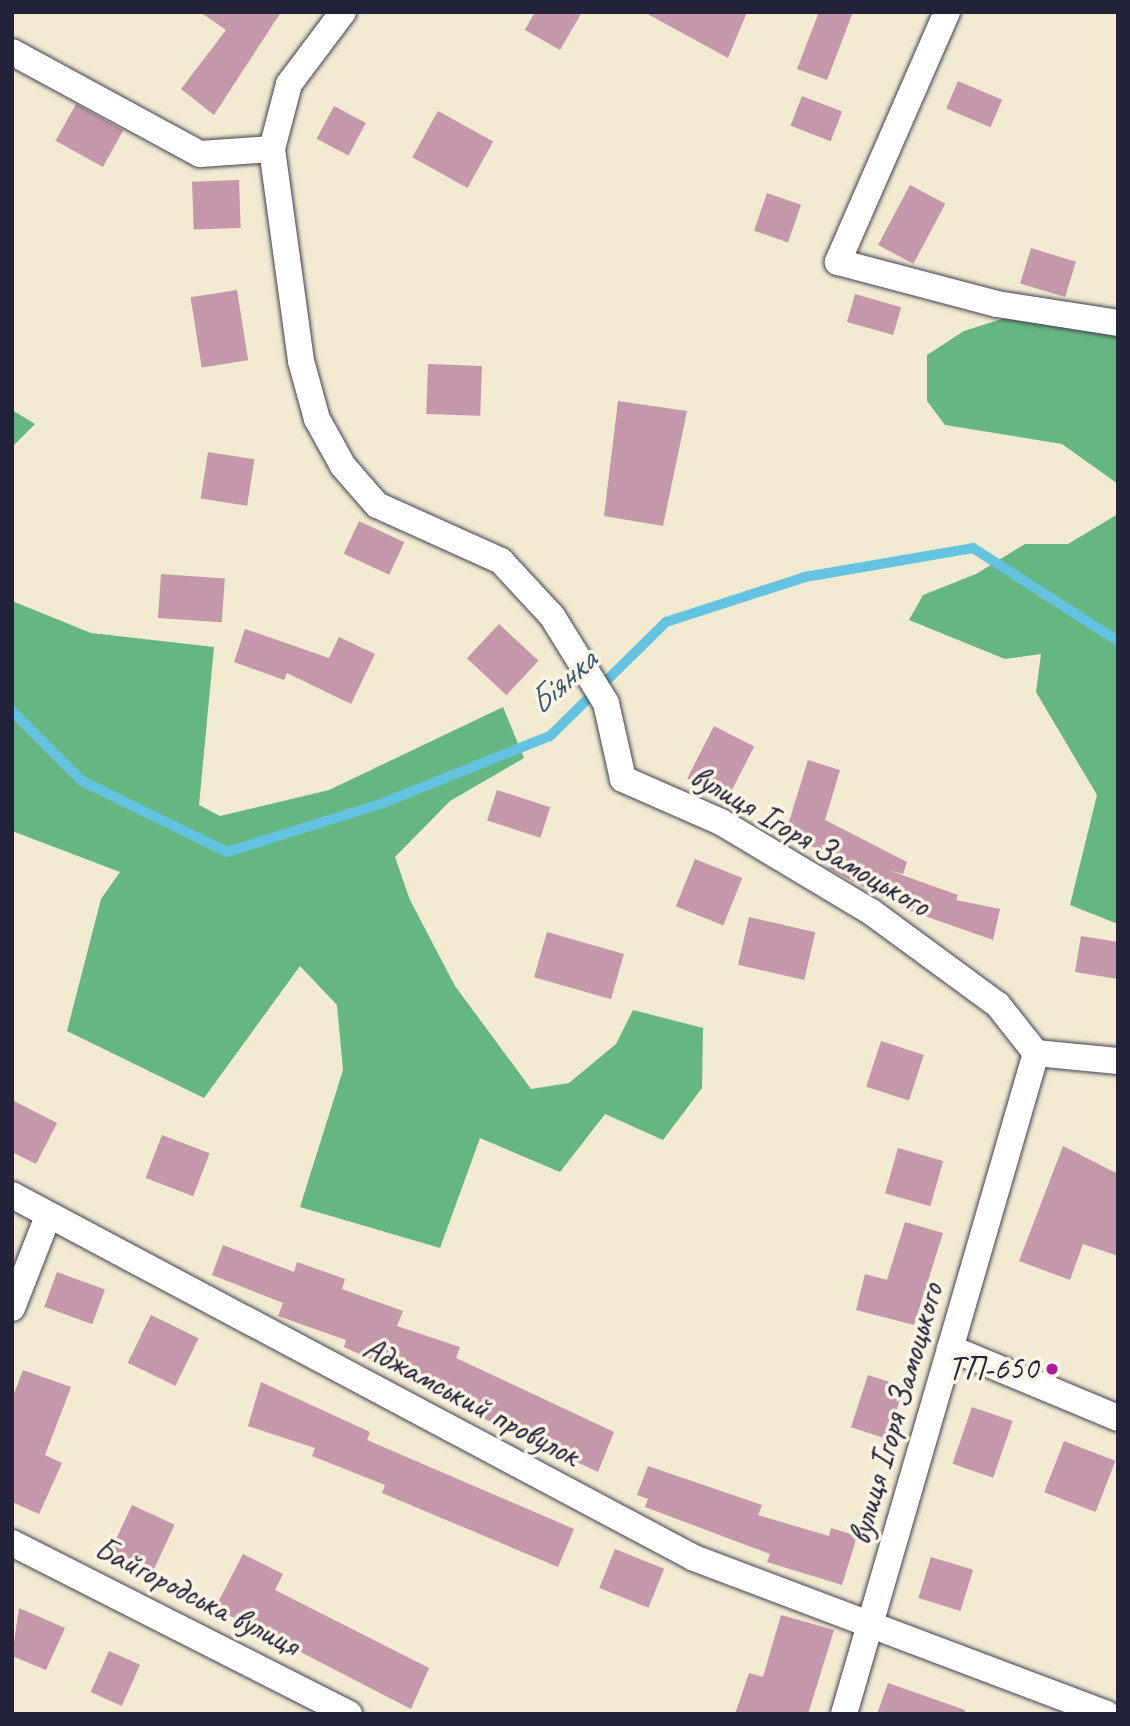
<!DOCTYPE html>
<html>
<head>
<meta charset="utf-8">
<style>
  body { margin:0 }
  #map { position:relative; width:1130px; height:1726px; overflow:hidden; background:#f2ebd2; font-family:Caveat,sans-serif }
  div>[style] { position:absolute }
  .forest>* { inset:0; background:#66b682 }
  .stream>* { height:10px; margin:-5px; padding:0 5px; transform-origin:5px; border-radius:5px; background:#63c3e1 }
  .building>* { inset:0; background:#c597aa; transform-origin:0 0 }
  .roads { filter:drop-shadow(0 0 2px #414052) drop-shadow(0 0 2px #414052) }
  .street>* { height:26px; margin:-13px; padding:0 13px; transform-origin:13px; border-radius:13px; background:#fff }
  .dots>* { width:19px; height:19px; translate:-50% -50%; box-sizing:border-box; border:4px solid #fcf5e5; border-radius:50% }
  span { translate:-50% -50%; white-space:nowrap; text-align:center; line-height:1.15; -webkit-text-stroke:7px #fcf5e5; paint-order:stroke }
  .street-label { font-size:33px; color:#22223b }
  .poi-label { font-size:33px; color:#22223b }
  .right { translate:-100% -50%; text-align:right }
  .water-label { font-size:35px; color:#395a75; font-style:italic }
  .frame { position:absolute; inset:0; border:14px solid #22223b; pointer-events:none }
</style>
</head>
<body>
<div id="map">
  <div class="forest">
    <div style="clip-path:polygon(1011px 316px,1118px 332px,1118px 484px,1062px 444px,945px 425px,927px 401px,927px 355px,964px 331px)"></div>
    <div style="clip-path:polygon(12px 410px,35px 424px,12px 447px)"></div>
    <div style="clip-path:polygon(1118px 514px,1118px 924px,1070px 905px,1097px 795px,1036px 692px,1041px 654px,1005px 659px,909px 620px,923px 595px,976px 574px,1025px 544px,1068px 544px)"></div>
    <div style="clip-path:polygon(12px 601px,91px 633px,214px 647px,199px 805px,220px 816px,329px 790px,503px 707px,524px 758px,450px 801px,395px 857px,410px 900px,455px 986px,531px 1089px,569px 1083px,616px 1044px,633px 1010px,703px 1028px,702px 1088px,663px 1140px,605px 1114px,560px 1172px,480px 1138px,440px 1248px,300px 1207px,343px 1070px,337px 1005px,300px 966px,204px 1098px,67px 1031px,101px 899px,120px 872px,12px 831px)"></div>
  </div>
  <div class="stream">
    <div style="left:12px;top:711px;width:99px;rotate:45deg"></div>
    <div style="left:82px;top:781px;width:161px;rotate:26.1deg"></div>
    <div style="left:227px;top:852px;width:164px;rotate:-17.4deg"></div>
    <div style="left:383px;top:803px;width:180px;rotate:-21.9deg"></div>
    <div style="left:550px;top:736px;width:163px;rotate:-44.5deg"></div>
    <div style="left:666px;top:622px;width:146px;rotate:-17.9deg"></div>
    <div style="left:805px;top:577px;width:170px;rotate:-9.8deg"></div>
    <div style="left:973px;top:548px;width:172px;rotate:32.7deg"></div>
  </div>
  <div class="building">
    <div style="clip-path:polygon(200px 12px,281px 12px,214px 115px,181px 89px,226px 30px)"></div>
    <div style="clip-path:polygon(535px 12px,582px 12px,560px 50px,525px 30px)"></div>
    <div style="clip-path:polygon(644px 12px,747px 12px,728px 58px)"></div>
    <div style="clip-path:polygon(819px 12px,853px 12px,827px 80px,797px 69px)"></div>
    <div style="left:958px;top:81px;width:48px;height:30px;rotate:23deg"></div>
    <div style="left:802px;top:96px;width:43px;height:32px;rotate:21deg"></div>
    <div style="left:76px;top:104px;width:54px;height:42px;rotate:29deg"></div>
    <div style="left:334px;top:106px;width:36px;height:37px;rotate:28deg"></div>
    <div style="left:438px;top:111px;width:63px;height:53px;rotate:29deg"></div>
    <div style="left:239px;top:180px;width:48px;height:47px;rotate:88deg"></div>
    <div style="left:910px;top:185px;width:40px;height:68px;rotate:28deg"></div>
    <div style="left:767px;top:193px;width:36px;height:40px;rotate:19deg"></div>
    <div style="left:1031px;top:248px;width:47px;height:37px;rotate:17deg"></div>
    <div style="left:237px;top:290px;width:71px;height:47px;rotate:81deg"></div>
    <div style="left:855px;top:294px;width:48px;height:29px;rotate:16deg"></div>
    <div style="left:428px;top:364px;width:54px;height:50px;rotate:2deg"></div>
    <div style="clip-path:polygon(618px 401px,687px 411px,663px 526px,604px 516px)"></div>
    <div style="left:208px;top:452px;width:47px;height:47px;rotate:9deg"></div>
    <div style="left:359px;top:521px;width:50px;height:36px;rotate:25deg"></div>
    <div style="left:161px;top:574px;width:64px;height:44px;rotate:4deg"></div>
    <div style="left:499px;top:624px;width:54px;height:47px;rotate:43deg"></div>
    <div style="clip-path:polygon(245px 629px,329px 658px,339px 637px,375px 654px,351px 704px,287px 673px,284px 680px,234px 662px)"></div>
    <div style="left:714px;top:726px;width:45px;height:59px;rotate:27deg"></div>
    <div style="clip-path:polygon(808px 760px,840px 770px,825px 820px,907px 862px,903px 874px,888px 870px,958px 895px,956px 900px,1000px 909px,993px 940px,905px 909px,828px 868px,836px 854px,784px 838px)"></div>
    <div style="left:497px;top:790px;width:56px;height:32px;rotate:18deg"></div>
    <div style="left:695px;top:859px;width:51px;height:51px;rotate:22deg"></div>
    <div style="left:749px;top:917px;width:68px;height:49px;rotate:13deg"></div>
    <div style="left:547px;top:932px;width:80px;height:47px;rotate:16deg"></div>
    <div style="clip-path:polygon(1081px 936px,1118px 942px,1118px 979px,1075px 972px)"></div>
    <div style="left:881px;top:1041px;width:45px;height:48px;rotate:18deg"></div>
    <div style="clip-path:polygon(12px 1100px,57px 1123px,36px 1164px,12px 1152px)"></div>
    <div style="left:162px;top:1135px;width:51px;height:46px;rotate:21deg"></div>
    <div style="clip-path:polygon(1063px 1146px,1118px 1174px,1118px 1256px,1083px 1244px,1070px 1280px,1019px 1261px)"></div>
    <div style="left:898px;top:1148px;width:47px;height:47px;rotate:16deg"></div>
    <div style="clip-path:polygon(905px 1222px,943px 1233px,914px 1325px,856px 1310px,865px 1274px,887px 1280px)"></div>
    <div style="clip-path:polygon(223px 1245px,294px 1272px,297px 1262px,345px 1279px,342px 1289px,403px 1311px,397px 1326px,460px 1347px,456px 1358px,614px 1432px,598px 1472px,463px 1409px,469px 1394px,392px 1369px,344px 1347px,346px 1340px,278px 1316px,283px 1303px,212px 1275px)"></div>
    <div style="left:57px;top:1272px;width:51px;height:37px;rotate:20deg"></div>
    <div style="left:151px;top:1315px;width:53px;height:53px;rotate:26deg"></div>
    <div style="clip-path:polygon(23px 1370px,71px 1387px,45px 1455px,62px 1463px,39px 1514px,12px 1502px,12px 1399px)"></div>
    <div style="left:868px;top:1375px;width:38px;height:55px;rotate:18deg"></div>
    <div style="clip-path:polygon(261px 1382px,370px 1432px,367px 1440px,574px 1529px,558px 1567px,382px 1493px,385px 1485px,312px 1456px,315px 1448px,248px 1426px)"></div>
    <div style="left:972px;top:1407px;width:43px;height:60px;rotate:19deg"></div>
    <div style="left:1064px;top:1441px;width:55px;height:55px;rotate:21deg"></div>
    <div style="clip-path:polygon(648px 1466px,762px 1505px,758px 1515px,829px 1536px,831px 1528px,857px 1536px,842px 1585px,767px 1562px,770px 1554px,645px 1507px,648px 1499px,637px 1495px)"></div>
    <div style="left:132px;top:1505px;width:47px;height:51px;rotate:25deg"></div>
    <div style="left:615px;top:1549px;width:53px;height:42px;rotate:22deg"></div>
    <div style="clip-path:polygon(243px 1554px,283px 1574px,275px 1590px,429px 1668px,411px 1709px,215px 1608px)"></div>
    <div style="left:931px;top:1557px;width:44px;height:43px;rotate:17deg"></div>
    <div style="clip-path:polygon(19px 1608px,65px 1628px,46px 1670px,12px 1656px)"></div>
    <div style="clip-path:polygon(781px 1615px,834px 1630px,808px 1714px,735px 1714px,749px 1673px,763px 1677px)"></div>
    <div style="left:109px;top:1651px;width:34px;height:45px;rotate:24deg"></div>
    <div style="clip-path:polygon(888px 1683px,965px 1710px,964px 1714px,877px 1714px)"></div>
  </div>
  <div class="roads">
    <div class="street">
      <div style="left:343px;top:12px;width:90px;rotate:126.9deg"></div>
      <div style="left:289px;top:84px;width:67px;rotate:104.7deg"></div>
      <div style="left:272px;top:149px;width:214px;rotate:82.2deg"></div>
      <div style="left:301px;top:361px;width:60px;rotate:74.6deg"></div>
      <div style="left:317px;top:419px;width:54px;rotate:61deg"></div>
      <div style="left:343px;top:466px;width:52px;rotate:48.9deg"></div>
      <div style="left:377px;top:505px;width:136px;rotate:24.3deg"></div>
      <div style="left:501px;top:561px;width:75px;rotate:47.2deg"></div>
      <div style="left:552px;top:616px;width:102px;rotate:58.2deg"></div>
      <div style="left:606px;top:703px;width:78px;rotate:77.4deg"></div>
      <div style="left:623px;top:779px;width:107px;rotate:23.7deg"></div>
      <div style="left:721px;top:822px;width:174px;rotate:30.9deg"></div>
      <div style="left:870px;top:911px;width:159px;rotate:36.3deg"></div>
      <div style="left:998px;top:1005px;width:61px;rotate:51.6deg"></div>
      <div style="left:1036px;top:1053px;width:688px;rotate:106.2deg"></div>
      <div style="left:947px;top:12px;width:273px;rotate:113.6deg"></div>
      <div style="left:838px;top:262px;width:164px;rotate:14.8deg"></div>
      <div style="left:997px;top:304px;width:122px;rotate:8.9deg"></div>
      <div style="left:12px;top:52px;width:214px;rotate:28.5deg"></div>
      <div style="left:200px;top:154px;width:72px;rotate:-4deg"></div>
      <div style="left:1036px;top:1053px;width:82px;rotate:5.6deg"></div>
      <div style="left:12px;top:1195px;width:773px;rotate:28.02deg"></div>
      <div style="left:694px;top:1558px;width:441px;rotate:20.7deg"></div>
      <div style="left:12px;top:1308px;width:99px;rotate:-68.6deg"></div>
      <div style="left:950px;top:1348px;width:182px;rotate:22.6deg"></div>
      <div style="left:12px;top:1543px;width:378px;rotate:26.9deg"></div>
    </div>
  </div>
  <div class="dots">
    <div style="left:1052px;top:1369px;background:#b5179e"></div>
  </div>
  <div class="street-label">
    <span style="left:810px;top:841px;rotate:30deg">вулиця Ігоря Замоцького</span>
    <span style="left:471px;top:1402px;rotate:28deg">Аджамський провулок</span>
    <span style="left:896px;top:1414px;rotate:-74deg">вулиця Ігоря Замоцького</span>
    <span style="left:197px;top:1597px;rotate:27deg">Байгородська вулиця</span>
  </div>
  <div class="poi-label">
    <span class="right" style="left:1038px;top:1369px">ТП-650</span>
  </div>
  <div class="water-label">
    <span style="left:562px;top:682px;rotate:-42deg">Біянка</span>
  </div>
  <div class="frame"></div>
</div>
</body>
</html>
